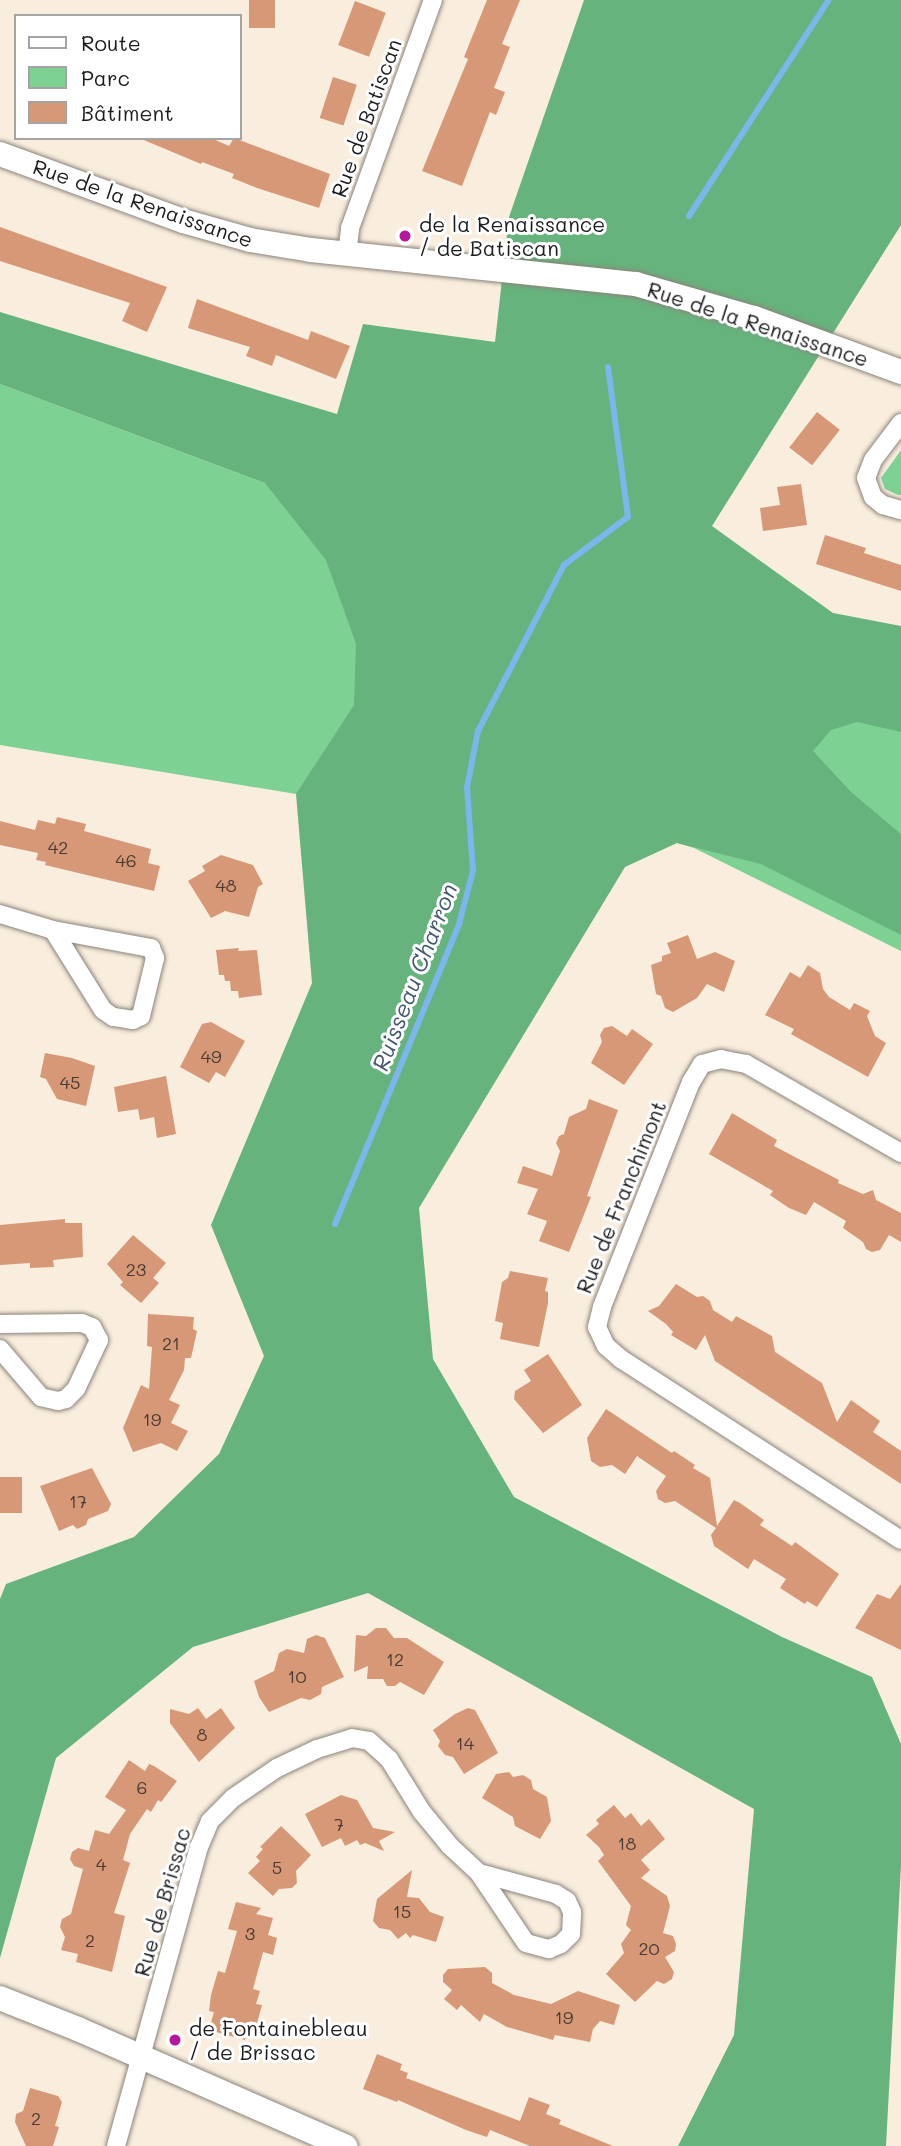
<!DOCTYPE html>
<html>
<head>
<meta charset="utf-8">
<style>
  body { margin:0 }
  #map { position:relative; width:901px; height:2146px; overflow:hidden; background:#f9eddd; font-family:Mali,sans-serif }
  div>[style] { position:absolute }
  .green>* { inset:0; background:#7dd193 }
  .forest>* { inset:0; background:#66b37d }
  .stream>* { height:6px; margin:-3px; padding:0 3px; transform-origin:3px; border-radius:3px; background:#7db5ed }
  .building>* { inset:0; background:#d69876; transform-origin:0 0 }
  .roads { filter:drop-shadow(0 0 2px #8a847c) drop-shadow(0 0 2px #8a847c) }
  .street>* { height:18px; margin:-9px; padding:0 9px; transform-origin:9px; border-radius:9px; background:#fff }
  .secondary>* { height:24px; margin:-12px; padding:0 12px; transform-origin:12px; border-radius:12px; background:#fff }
  .dots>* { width:19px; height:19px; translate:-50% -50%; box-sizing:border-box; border:4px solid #fff; border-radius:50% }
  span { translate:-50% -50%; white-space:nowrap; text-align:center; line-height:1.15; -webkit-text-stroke:6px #fff; paint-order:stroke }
  .number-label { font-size:18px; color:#4a3b32 }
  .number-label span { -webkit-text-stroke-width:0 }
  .street-label { font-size:21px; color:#1c1c1c }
  .poi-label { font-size:21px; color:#1c1c1c }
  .left { translate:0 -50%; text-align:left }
  .water-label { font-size:23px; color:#435970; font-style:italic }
  .legend { position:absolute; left:14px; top:14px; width:228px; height:126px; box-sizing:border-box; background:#fff; border:2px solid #a4a4a4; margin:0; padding:9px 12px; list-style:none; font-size:21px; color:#1c1c1c }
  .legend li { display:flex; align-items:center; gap:14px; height:35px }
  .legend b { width:35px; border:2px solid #a4a4a4 }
</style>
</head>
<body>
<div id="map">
  <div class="green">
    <div style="clip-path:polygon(0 384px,265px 483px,901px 730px,901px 951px,694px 848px,677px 843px,296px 794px,0 745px)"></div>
    <div style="clip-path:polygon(901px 450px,901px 495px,898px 495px,885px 489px,881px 478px)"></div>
  </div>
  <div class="forest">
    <div style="clip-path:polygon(584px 0,901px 0,901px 225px,712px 526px,833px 613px,901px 626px,901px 732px,857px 722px,831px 730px,813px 751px,851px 792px,901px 834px,901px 935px,761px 864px,677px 843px,625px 867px,419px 1208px,433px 1359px,514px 1497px,782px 1637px,872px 1677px,901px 1744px,901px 1865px,886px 2146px,678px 2146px,734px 2035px,754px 1809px,368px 1593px,193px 1647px,56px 1758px,0 1958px,0 1599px,6px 1584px,134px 1537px,219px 1454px,264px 1356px,211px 1225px,312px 983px,296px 794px,354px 705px,356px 644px,326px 560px,265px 483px,0 384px,0 312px,337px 414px,363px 324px,495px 342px,509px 217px)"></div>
  </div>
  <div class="stream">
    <div style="left:689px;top:216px;width:257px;rotate:-57.1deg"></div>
    <div style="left:335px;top:1224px;width:325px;rotate:-67.5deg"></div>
    <div style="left:459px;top:924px;width:55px;rotate:-75.2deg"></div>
    <div style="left:473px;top:871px;width:84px;rotate:-94.1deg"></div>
    <div style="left:467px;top:787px;width:57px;rotate:-78.9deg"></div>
    <div style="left:478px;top:731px;width:187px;rotate:-62.6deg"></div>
    <div style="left:564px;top:565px;width:80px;rotate:-36.9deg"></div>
    <div style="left:628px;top:517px;width:151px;rotate:-97.6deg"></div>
  </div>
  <div class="building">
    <div style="left:249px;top:0;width:26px;height:28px"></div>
    <div style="clip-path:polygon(487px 0,520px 0,502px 44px,510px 47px,494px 88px,505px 92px,496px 115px,490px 112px,462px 186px,422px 171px,468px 59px,464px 57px)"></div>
    <div style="left:355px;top:1px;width:33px;height:47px;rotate:21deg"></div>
    <div style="left:333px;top:77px;width:25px;height:43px;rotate:18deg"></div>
    <div style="clip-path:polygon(139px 138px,211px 138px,229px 146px,234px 138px,330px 174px,319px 208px,257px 188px,232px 178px,234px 174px,202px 162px,201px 164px)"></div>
    <div style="clip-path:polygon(0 227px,167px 287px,147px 332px,122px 321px,130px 303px,0 261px)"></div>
    <div style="clip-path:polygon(197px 299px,308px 340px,311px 331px,350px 346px,336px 379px,276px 355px,272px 366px,246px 356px,250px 347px,188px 328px)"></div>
    <div style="left:817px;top:412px;width:29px;height:45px;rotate:38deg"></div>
    <div style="clip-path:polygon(801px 484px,807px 525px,763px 531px,760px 508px,780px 505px,777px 487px)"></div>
    <div style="clip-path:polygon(825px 535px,866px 548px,864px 553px,901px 565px,901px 591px,816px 564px)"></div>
    <div style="clip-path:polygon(57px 817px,86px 824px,84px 831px,151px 849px,148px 863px,160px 866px,154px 891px,45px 865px,46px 862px,36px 860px,38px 853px,0 845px,0 821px,35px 830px,38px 820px,55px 824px)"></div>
    <div style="clip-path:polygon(221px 855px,253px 865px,263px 884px,258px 887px,249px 917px,225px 911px,211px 918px,188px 881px,205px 871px,202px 866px)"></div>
    <div style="clip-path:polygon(688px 935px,697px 959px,715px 952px,735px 961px,724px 992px,707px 984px,697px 998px,673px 1012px,665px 1008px,661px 996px,656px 994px,651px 965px,662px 961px,662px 956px,671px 953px,667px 943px)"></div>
    <div style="clip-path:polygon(239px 948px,238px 951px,257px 950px,262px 995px,239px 998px,238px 991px,231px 991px,230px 981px,225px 981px,224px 975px,219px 975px,216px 950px)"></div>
    <div style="clip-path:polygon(808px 965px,820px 973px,823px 989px,829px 997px,850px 1010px,854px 1003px,870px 1011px,867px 1016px,875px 1036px,886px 1043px,868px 1077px,791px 1034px,794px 1029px,765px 1015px,790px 972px,800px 978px)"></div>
    <div style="clip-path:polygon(211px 1022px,245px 1041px,225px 1077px,216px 1072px,209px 1083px,180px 1067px,202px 1024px)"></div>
    <div style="clip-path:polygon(612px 1026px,627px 1036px,632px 1029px,653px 1044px,624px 1085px,591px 1063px,602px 1042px,600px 1035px,604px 1028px)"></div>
    <div style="clip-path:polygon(45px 1053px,72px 1058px,95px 1066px,86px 1106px,57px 1099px,46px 1079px,40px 1077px)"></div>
    <div style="clip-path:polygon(166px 1076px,176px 1134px,157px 1138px,154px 1117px,140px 1120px,138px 1109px,118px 1112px,114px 1087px)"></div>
    <div style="clip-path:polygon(589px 1099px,618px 1110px,587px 1196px,591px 1197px,569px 1252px,539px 1241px,547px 1221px,527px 1214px,538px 1189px,517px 1183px,523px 1166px,552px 1176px,560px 1151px,556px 1143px,559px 1136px,564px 1134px,569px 1117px,586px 1109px)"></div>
    <div style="clip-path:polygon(732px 1113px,777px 1140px,774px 1146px,839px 1180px,838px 1183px,863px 1194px,873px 1190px,876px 1200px,901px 1213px,901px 1242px,889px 1235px,880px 1250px,872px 1252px,866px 1249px,863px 1242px,843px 1228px,846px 1221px,814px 1202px,806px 1215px,789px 1208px,770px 1195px,773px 1191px,709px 1154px)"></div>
    <div style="clip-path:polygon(65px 1219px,65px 1223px,82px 1223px,83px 1257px,53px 1260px,54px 1267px,30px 1268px,30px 1263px,0 1265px,0 1225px)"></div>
    <div style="clip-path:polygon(133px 1235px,166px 1263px,153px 1278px,159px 1283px,141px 1303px,120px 1285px,123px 1282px,107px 1264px)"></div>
    <div style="clip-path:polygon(510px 1271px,548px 1278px,545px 1291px,548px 1292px,548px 1303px,539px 1347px,500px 1339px,503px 1323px,495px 1321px,502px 1282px,508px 1278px)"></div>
    <div style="clip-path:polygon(676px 1284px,697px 1297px,703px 1296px,710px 1301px,713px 1310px,732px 1322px,736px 1316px,772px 1336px,775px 1352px,822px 1383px,837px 1422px,851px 1400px,880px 1421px,873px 1432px,901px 1451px,901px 1484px,715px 1361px,705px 1335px,696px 1350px,671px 1335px,673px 1332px,666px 1324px,648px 1311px,659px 1306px)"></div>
    <div style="clip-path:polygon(148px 1314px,194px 1317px,193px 1329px,197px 1331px,191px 1358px,185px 1358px,184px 1370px,169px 1400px,180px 1405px,171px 1423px,188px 1431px,177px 1451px,161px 1443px,133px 1452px,123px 1428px,141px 1385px,149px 1389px,152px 1347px,147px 1346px)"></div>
    <div style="clip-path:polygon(548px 1354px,582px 1405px,543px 1433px,514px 1399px,515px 1391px,531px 1381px,524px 1370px)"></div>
    <div style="clip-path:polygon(606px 1409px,672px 1453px,674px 1451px,695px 1465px,693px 1468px,710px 1478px,717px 1526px,734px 1500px,740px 1503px,764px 1520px,760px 1525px,792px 1546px,795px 1542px,839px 1574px,817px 1607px,807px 1601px,805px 1604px,780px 1588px,786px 1579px,754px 1559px,748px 1569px,714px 1546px,711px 1535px,716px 1528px,675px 1501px,665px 1503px,658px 1499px,656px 1491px,666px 1476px,637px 1456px,625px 1474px,612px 1465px,600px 1467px,591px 1461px,587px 1438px)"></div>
    <div style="clip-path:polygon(92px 1468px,111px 1504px,108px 1511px,88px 1519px,86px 1525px,77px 1529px,73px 1525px,59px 1531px,40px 1486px)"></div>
    <div style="left:22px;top:1477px;width:36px;height:22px;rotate:90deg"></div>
    <div style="clip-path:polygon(901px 1584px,901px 1650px,855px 1628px,877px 1594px,890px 1599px)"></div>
    <div style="clip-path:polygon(376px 1628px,386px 1628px,394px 1638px,407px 1638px,444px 1662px,424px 1695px,400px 1682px,395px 1686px,387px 1686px,383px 1679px,367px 1679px,368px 1666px,354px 1672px,356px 1635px,366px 1636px)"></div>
    <div style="clip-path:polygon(316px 1635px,325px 1638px,344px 1677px,322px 1687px,321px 1694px,310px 1700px,301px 1698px,269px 1712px,259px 1697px,254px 1681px,274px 1671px,279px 1653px,287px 1649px,304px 1653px,307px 1639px)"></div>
    <div style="clip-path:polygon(198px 1708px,206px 1719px,221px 1708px,235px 1728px,199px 1762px,170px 1723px,170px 1709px,189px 1714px)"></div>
    <div style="clip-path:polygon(468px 1708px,475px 1710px,498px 1753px,464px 1774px,453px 1757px,445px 1755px,438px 1746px,440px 1741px,433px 1730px,455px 1714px)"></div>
    <div style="clip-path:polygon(129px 1760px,145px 1771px,149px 1764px,154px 1766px,177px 1781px,161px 1802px,158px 1800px,151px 1812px,147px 1809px,130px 1834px,123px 1860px,130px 1863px,114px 1913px,125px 1916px,112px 1972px,76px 1962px,78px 1954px,61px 1950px,65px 1937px,60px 1927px,62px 1919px,71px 1914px,83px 1869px,74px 1866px,70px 1859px,72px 1852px,78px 1848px,89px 1851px,95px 1830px,109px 1834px,126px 1810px,105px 1797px)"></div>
    <div style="clip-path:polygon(509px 1772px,513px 1777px,523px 1775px,531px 1780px,533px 1789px,547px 1797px,551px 1821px,540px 1839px,515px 1826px,513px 1817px,482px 1798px,496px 1774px)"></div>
    <div style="clip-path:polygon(341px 1795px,357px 1800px,373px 1828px,395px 1832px,379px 1841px,384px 1851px,365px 1843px,360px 1845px,357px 1840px,345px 1846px,341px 1838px,322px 1847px,305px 1814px)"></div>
    <div style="clip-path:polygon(614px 1805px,625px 1818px,631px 1813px,641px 1826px,649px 1819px,665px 1839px,641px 1860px,650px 1870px,641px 1878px,667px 1896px,670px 1906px,663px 1933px,673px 1936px,676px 1944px,675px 1951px,665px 1957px,674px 1972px,672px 1979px,664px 1984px,657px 1981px,635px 2002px,606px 1974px,624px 1953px,621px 1944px,631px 1930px,626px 1925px,631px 1906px,598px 1861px,604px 1855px,599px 1847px,586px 1835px,599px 1824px,596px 1820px)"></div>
    <div style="clip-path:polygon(281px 1826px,311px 1855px,296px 1871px,297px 1883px,292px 1888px,279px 1889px,273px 1896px,248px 1873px,260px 1861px,256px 1857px,263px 1849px,260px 1847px)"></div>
    <div style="clip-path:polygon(412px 1870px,407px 1897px,419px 1898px,430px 1912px,444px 1917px,436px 1942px,413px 1935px,410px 1938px,406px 1933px,398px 1939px,390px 1930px,379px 1928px,373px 1921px,377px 1899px)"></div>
    <div style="clip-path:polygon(236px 1902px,261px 1908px,256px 1914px,273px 1918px,268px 1935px,277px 1938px,273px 1955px,263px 1952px,253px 1989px,260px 1991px,256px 2004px,262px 2005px,257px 2023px,250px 2021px,245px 2040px,209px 2030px,214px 2012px,209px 2011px,211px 1995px,218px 1971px,225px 1973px,237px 1931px,228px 1929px)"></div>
    <div style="clip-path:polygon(485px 1967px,492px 1973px,492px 1983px,514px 1995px,551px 2004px,578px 1991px,620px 2005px,614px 2025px,600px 2021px,593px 2029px,590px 2042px,555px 2035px,553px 2040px,507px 2027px,484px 2014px,480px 2022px,461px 2005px,457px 2010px,444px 1999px,452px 1990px,443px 1982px,443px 1975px,448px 1969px)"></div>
    <div style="clip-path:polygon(377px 2054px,402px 2064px,400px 2070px,408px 2073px,406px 2078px,520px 2121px,529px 2097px,550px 2105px,546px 2114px,561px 2120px,559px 2124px,613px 2146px,530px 2146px,490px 2130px,487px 2137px,466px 2130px,398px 2100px,397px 2102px,363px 2089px)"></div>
    <div style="clip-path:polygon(30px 2088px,58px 2096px,62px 2102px,55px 2126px,59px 2127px,53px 2146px,26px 2146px,15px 2122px,16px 2114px,23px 2111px)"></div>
  </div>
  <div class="roads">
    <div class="street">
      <div style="left:347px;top:254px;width:26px;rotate:-83deg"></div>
      <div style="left:350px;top:228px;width:243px;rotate:-70deg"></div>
      <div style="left:901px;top:423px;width:46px;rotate:127.1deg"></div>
      <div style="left:873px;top:460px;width:19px;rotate:111deg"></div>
      <div style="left:866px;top:478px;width:20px;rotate:70deg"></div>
      <div style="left:873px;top:497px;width:13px;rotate:39deg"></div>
      <div style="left:883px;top:505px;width:19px;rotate:16deg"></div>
      <div style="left:0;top:914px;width:55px;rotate:16.8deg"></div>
      <div style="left:53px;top:930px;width:100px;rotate:10.4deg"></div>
      <div style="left:151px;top:948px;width:11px;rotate:68deg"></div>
      <div style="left:155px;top:958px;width:60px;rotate:103.6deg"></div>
      <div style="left:141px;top:1016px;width:9px;rotate:153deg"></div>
      <div style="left:133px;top:1020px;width:20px;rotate:-171deg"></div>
      <div style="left:113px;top:1017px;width:12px;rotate:-145deg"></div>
      <div style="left:103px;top:1010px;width:94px;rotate:-122deg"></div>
      <div style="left:901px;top:1153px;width:179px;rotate:-150.1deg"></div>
      <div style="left:746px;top:1064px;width:25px;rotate:-169deg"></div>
      <div style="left:721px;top:1059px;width:20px;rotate:165deg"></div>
      <div style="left:702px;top:1064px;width:21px;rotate:121deg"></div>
      <div style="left:691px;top:1082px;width:242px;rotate:111.6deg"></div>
      <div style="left:602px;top:1307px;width:21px;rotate:104deg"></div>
      <div style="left:597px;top:1327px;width:21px;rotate:65deg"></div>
      <div style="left:606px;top:1346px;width:20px;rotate:41deg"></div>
      <div style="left:621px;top:1359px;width:333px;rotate:32.9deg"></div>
      <div style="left:0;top:1324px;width:82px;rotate:-0.7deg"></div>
      <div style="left:82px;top:1323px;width:11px;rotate:22deg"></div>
      <div style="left:92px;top:1327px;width:15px;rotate:62deg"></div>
      <div style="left:99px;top:1340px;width:54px;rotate:115.1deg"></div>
      <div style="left:76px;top:1389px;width:14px;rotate:135deg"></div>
      <div style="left:66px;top:1399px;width:8px;rotate:166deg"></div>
      <div style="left:58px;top:1401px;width:17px;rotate:-167deg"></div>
      <div style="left:41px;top:1397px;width:63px;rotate:-130.5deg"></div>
      <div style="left:116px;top:2146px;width:310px;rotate:-74.5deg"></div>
      <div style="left:199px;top:1847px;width:28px;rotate:-67deg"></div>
      <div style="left:210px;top:1821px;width:33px;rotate:-45deg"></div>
      <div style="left:233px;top:1798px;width:53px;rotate:-34.3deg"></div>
      <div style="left:277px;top:1768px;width:44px;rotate:-25.4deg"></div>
      <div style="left:317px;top:1749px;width:37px;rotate:-17deg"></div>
      <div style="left:352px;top:1738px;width:17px;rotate:10deg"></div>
      <div style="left:369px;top:1741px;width:27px;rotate:42deg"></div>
      <div style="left:389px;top:1759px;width:62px;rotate:58.1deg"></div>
      <div style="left:422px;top:1812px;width:44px;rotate:50.5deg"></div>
      <div style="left:450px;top:1846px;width:40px;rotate:43deg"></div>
      <div style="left:479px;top:1873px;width:84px;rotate:56.1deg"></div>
      <div style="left:526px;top:1943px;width:24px;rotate:15deg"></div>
      <div style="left:549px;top:1949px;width:13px;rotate:-23deg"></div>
      <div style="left:561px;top:1944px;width:14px;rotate:-45deg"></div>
      <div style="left:571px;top:1934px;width:22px;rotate:-87deg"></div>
      <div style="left:572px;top:1912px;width:12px;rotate:-114deg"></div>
      <div style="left:567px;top:1901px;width:13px;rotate:-148deg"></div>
      <div style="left:556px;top:1894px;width:80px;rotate:-164.7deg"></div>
    </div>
    <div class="secondary">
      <div style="left:0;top:154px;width:195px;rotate:20.1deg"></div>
      <div style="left:183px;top:221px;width:70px;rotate:15.8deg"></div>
      <div style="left:250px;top:240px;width:62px;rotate:9.3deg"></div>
      <div style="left:311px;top:250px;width:327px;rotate:6deg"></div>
      <div style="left:636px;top:284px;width:123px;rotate:16.1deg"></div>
      <div style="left:754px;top:318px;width:157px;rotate:20.2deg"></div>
      <div style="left:0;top:1998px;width:84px;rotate:21.7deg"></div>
      <div style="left:78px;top:2029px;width:292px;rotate:23.7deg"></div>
    </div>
  </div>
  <div class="dots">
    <div style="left:405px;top:236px;background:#b5179e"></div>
    <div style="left:175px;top:2040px;background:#b5179e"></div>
  </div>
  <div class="number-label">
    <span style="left:58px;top:847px">42</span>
    <span style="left:126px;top:860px">46</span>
    <span style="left:226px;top:885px">48</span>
    <span style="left:211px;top:1056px">49</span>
    <span style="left:70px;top:1082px">45</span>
    <span style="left:136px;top:1269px">23</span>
    <span style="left:171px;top:1343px">21</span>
    <span style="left:152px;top:1419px">19</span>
    <span style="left:78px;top:1501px">17</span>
    <span style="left:395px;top:1659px">12</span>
    <span style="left:297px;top:1676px">10</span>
    <span style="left:202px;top:1734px">8</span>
    <span style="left:465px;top:1743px">14</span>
    <span style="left:142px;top:1787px">6</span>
    <span style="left:339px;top:1824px">7</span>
    <span style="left:627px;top:1843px">18</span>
    <span style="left:101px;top:1864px">4</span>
    <span style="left:277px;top:1867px">5</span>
    <span style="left:402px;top:1911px">15</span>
    <span style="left:250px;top:1933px">3</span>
    <span style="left:90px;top:1940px">2</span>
    <span style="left:649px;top:1948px">20</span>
    <span style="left:564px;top:2017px">19</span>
    <span style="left:36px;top:2118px">2</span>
  </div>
  <div class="street-label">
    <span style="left:366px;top:118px;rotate:-70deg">Rue de Batiscan</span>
    <span style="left:143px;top:203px;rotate:19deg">Rue de la Renaissance</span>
    <span style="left:758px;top:324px;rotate:18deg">Rue de la Renaissance</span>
    <span style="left:621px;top:1197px;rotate:-68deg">Rue de Franchimont</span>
    <span style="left:162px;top:1902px;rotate:-74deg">Rue de Brissac</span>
  </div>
  <div class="poi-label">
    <span class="left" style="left:419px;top:236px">de la Renaissance<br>/ de Batiscan</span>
    <span class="left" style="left:189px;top:2040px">de Fontainebleau<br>/ de Brissac</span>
  </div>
  <div class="water-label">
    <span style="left:414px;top:977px;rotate:-69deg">Ruisseau Charron</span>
  </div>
  <ul class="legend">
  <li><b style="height:9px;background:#fff"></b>Route</li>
  <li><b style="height:19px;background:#7dd193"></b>Parc</li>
  <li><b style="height:19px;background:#d69876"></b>Bâtiment</li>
  </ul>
</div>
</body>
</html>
